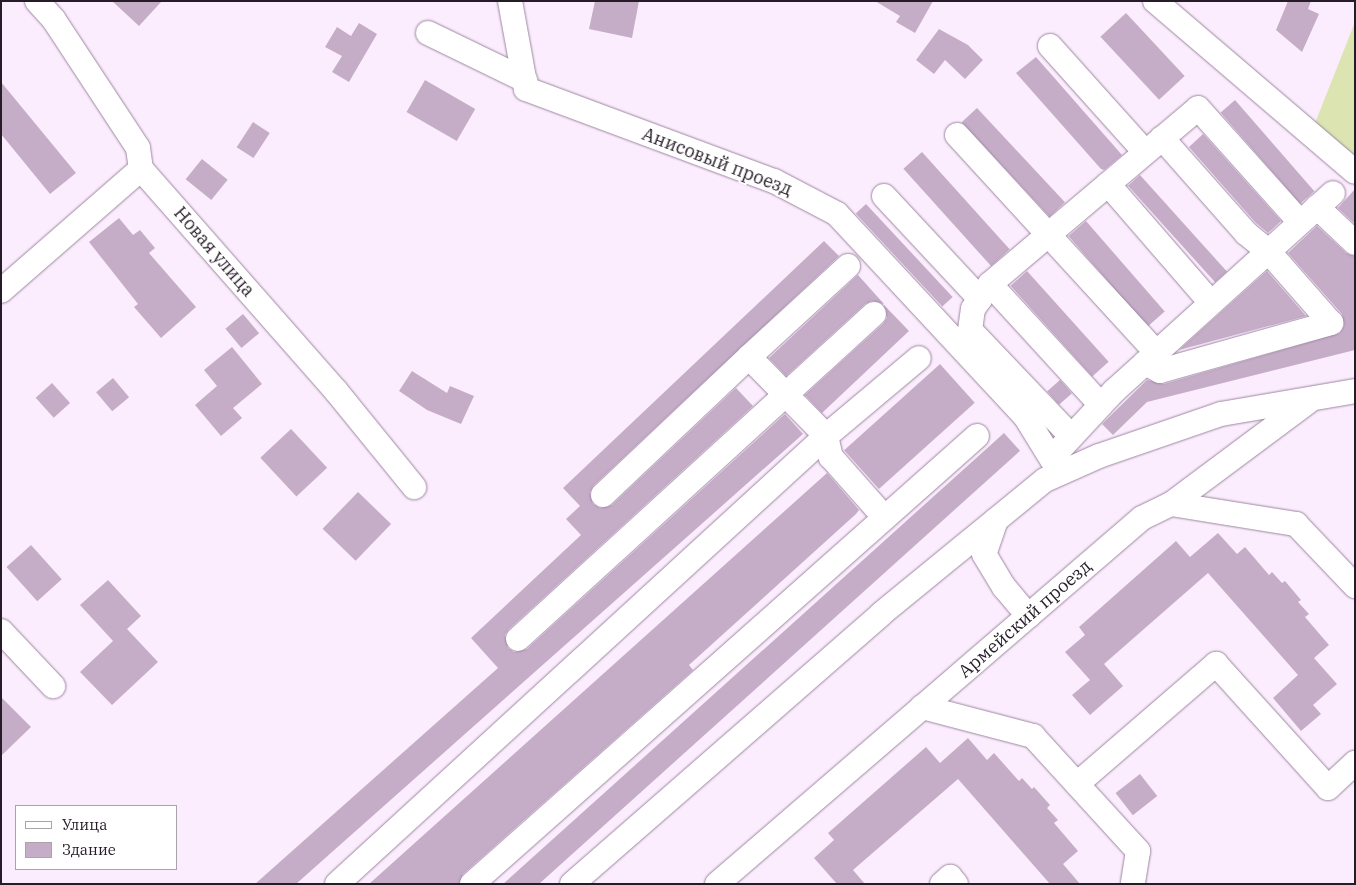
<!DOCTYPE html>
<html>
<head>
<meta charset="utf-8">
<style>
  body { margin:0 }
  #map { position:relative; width:1356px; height:885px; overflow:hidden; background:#fcedfe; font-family:"IBM Plex Serif",serif }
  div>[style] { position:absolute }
  .green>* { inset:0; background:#dce5b2 }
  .building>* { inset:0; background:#c5adc8; transform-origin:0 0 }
  .roads { filter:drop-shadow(0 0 1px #9d86a1) drop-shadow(0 0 1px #9d86a1) }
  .minor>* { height:24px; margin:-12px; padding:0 12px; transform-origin:12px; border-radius:12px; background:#fff }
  span { translate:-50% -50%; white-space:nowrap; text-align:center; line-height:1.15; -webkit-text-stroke:4px #fff; paint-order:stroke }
  .street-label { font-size:18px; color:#251c27 }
  .frame { position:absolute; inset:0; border:2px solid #251c27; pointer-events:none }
  .legend { position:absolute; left:15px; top:805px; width:162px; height:65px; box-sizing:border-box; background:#fff; border:1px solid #a8a4a9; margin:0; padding:6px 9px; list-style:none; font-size:15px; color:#251c27 }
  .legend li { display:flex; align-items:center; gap:10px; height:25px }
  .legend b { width:25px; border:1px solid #a8a4a9 }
</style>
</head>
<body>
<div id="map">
  <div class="green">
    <div style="clip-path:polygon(1355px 22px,1355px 164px,1313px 128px)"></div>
  </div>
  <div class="building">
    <div style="clip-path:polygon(112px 1px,162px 1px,139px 26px)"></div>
    <div style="clip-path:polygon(595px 1px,639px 1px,632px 38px,589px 29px)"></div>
    <div style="clip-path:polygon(875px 1px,933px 1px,915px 33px,896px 22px,900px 16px)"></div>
    <div style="clip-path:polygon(1288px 1px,1311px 1px,1308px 9px,1319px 14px,1302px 52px,1276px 30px)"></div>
    <div style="left:1126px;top:13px;width:86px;height:35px;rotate:47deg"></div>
    <div style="clip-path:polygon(359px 23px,377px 34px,349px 82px,332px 72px,342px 56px,325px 47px,337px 27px,351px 36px)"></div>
    <div style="clip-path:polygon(939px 29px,968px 45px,983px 60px,965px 79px,945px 60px,934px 74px,916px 60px)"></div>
    <div style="clip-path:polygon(1036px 57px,1122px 155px,1104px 170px,1101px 169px,1016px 73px)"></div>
    <div style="left:425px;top:80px;width:58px;height:37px;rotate:30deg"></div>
    <div style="clip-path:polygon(1px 82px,76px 173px,50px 194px,1px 134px)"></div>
    <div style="left:1235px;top:100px;width:121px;height:19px;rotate:49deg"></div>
    <div style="left:977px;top:108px;width:129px;height:21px;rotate:47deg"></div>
    <div style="left:253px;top:122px;width:20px;height:30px;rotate:33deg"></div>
    <div style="clip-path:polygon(1203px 134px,1281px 221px,1268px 233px,1256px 223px,1189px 147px)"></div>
    <div style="left:922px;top:152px;width:131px;height:25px;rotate:48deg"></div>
    <div style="left:202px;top:159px;width:33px;height:26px;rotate:39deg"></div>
    <div style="left:1140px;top:175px;width:130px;height:16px;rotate:48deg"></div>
    <div style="clip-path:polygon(1355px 189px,1355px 224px,1338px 208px)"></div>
    <div style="left:866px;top:204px;width:127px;height:14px;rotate:47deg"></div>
    <div style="clip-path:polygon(119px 218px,133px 235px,140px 230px,155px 248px,149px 253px,196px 307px,161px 338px,134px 307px,138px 304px,89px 242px)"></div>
    <div style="left:1086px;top:221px;width:120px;height:23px;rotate:49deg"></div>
    <div style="clip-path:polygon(1317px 226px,1346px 253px,1355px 256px,1355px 350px,1147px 402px,1113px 435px,1102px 424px,1147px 380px,1164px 384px,1340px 333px,1344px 326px,1342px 314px,1288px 253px)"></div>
    <div style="clip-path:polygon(824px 241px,839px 256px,594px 485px,590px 492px,593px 504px,600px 508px,612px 505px,736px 388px,753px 406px,509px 629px,505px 635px,508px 648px,514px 652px,527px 649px,785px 414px,803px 434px,296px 884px,255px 884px,498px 668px,471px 638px,581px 535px,566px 519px,580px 506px,563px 488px)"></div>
    <div style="left:1027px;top:271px;width:122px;height:22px;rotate:48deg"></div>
    <div style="clip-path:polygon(1267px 271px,1306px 316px,1179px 350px)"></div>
    <div style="clip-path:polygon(858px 275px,884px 304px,872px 301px,865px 304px,786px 376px,769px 358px)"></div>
    <div style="clip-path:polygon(884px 305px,909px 331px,822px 413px,805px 395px,883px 324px,887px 318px)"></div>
    <div style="left:243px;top:314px;width:25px;height:23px;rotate:50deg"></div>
    <div style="clip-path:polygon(232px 347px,262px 384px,233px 408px,242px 418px,221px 436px,195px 405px,217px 386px,204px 370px)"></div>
    <div style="left:940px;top:364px;width:52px;height:129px;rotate:48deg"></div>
    <div style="clip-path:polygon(412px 371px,447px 393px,450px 386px,474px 396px,461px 424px,427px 410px,399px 391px)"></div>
    <div style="left:113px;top:378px;width:25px;height:22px;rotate:50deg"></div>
    <div style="left:1060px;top:380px;width:18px;height:17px;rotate:49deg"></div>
    <div style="left:52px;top:383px;width:27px;height:22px;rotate:48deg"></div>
    <div style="left:291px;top:429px;width:53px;height:42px;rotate:47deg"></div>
    <div style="left:1004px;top:433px;width:24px;height:682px;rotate:48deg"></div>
    <div style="clip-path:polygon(827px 473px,859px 510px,856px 514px,689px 665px,693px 670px,463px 874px,459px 884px,369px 884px)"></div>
    <div style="left:358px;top:492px;width:46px;height:51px;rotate:44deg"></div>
    <div style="clip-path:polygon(1218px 533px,1237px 554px,1245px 547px,1269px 575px,1272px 572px,1282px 583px,1285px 581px,1301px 600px,1298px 602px,1309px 614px,1305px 617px,1329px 645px,1314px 658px,1337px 684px,1313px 705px,1321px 714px,1301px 731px,1273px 698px,1298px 675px,1208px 573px,1104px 664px,1123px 686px,1090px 715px,1072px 695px,1090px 680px,1065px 652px,1085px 635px,1079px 627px,1176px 541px,1190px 557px)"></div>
    <div style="left:31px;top:545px;width:46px;height:33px;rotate:48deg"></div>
    <div style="clip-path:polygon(108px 580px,141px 616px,127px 629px,158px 662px,112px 705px,80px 672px,113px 641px,80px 605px)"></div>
    <div style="clip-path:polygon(1px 697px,31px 727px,1px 756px)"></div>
    <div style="clip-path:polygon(968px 738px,987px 760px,994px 753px,1019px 781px,1022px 778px,1032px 789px,1034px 787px,1050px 805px,1047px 808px,1058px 820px,1054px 823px,1078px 851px,1063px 864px,1080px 884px,1050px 884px,958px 779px,853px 870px,865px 884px,837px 884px,814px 858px,834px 840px,828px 833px,926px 747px,940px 763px)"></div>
    <div style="left:1140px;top:774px;width:28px;height:31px;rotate:52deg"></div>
  </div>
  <div class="roads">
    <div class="minor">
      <div style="left:37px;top:1px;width:25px;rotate:48deg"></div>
      <div style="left:54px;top:20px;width:153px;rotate:56.7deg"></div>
      <div style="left:138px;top:148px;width:21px;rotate:82deg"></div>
      <div style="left:141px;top:169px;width:295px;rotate:48.7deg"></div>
      <div style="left:336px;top:391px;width:124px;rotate:50.9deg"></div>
      <div style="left:510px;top:1px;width:89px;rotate:79.7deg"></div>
      <div style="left:526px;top:89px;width:265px;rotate:20.4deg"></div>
      <div style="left:774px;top:181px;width:71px;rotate:27.6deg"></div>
      <div style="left:837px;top:214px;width:276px;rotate:47.1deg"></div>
      <div style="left:1025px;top:416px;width:67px;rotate:58.4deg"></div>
      <div style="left:1155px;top:1px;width:263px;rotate:40.5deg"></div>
      <div style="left:428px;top:33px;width:108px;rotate:25.9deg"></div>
      <div style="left:1050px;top:46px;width:142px;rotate:48.1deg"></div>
      <div style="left:957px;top:135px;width:294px;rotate:47.5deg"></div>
      <div style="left:1108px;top:184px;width:157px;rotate:49.1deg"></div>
      <div style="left:884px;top:196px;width:141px;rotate:47deg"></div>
      <div style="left:1317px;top:207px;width:52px;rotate:43.5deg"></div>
      <div style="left:848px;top:266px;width:134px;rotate:137.4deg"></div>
      <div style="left:749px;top:357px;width:110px;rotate:45.7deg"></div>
      <div style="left:826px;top:436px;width:22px;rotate:77deg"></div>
      <div style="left:831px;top:457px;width:81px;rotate:48.5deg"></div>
      <div style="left:990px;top:284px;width:164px;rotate:47.5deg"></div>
      <div style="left:1px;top:291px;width:186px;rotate:-41.1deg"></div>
      <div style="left:1145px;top:363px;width:17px;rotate:28deg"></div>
      <div style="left:1160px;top:371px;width:178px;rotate:-15.7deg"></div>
      <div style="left:1331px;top:323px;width:96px;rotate:-131.2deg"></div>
      <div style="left:1268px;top:251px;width:28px;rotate:-141deg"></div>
      <div style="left:1246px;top:233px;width:127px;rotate:-131.5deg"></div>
      <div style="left:1071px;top:436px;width:146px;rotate:-133.6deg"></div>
      <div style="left:970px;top:330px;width:21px;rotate:-82deg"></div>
      <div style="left:973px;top:309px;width:30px;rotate:-56deg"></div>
      <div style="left:990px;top:284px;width:272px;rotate:-40.2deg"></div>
      <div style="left:1198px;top:108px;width:153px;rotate:48.2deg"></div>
      <div style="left:1061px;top:448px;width:78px;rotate:-47.1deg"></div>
      <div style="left:1114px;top:391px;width:295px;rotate:-42.1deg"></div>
      <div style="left:603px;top:495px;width:201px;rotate:-43.4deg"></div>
      <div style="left:1171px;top:504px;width:127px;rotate:9.1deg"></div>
      <div style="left:1296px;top:524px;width:86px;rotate:46.4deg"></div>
      <div style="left:996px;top:520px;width:36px;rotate:109deg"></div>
      <div style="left:984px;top:554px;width:39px;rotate:59deg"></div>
      <div style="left:1004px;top:587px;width:38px;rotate:50deg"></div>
      <div style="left:1px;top:631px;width:76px;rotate:46.6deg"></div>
      <div style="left:518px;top:639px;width:482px;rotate:-42.4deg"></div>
      <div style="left:922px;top:707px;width:115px;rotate:14.6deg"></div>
      <div style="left:1033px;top:736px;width:156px;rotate:47.6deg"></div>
      <div style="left:1138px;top:851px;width:33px;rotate:99deg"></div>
      <div style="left:1077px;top:784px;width:184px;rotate:-40.8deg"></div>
      <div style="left:1216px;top:664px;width:167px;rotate:47.9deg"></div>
      <div style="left:1328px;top:788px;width:37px;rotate:-43deg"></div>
      <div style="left:337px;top:884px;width:663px;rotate:-42.49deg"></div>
      <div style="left:826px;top:436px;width:121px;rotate:-40deg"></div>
      <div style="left:472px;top:884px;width:675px;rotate:-41.58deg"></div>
      <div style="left:572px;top:884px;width:410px;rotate:-41.1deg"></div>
      <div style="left:881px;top:614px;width:212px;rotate:-39.3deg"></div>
      <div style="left:1045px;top:480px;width:59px;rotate:-24deg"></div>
      <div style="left:1099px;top:456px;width:129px;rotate:-19deg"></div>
      <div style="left:1221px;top:414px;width:136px;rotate:-9.7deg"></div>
      <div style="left:717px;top:884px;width:561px;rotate:-40.73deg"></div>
      <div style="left:1142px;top:518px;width:32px;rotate:-26deg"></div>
      <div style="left:1171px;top:504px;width:172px;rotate:-36.7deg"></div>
      <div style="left:942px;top:884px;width:11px;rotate:-41deg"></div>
      <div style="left:950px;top:877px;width:9px;rotate:49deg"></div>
    </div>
  </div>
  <div class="street-label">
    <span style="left:717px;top:162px;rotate:21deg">Анисовый проезд</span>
    <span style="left:214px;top:252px;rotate:49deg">Новая улица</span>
    <span style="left:1025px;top:619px;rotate:-41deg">Армейский проезд</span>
  </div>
  <div class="frame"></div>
  <ul class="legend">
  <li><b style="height:6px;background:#fff"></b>Улица</li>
  <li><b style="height:14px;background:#c5adc8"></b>Здание</li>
  </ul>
</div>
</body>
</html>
